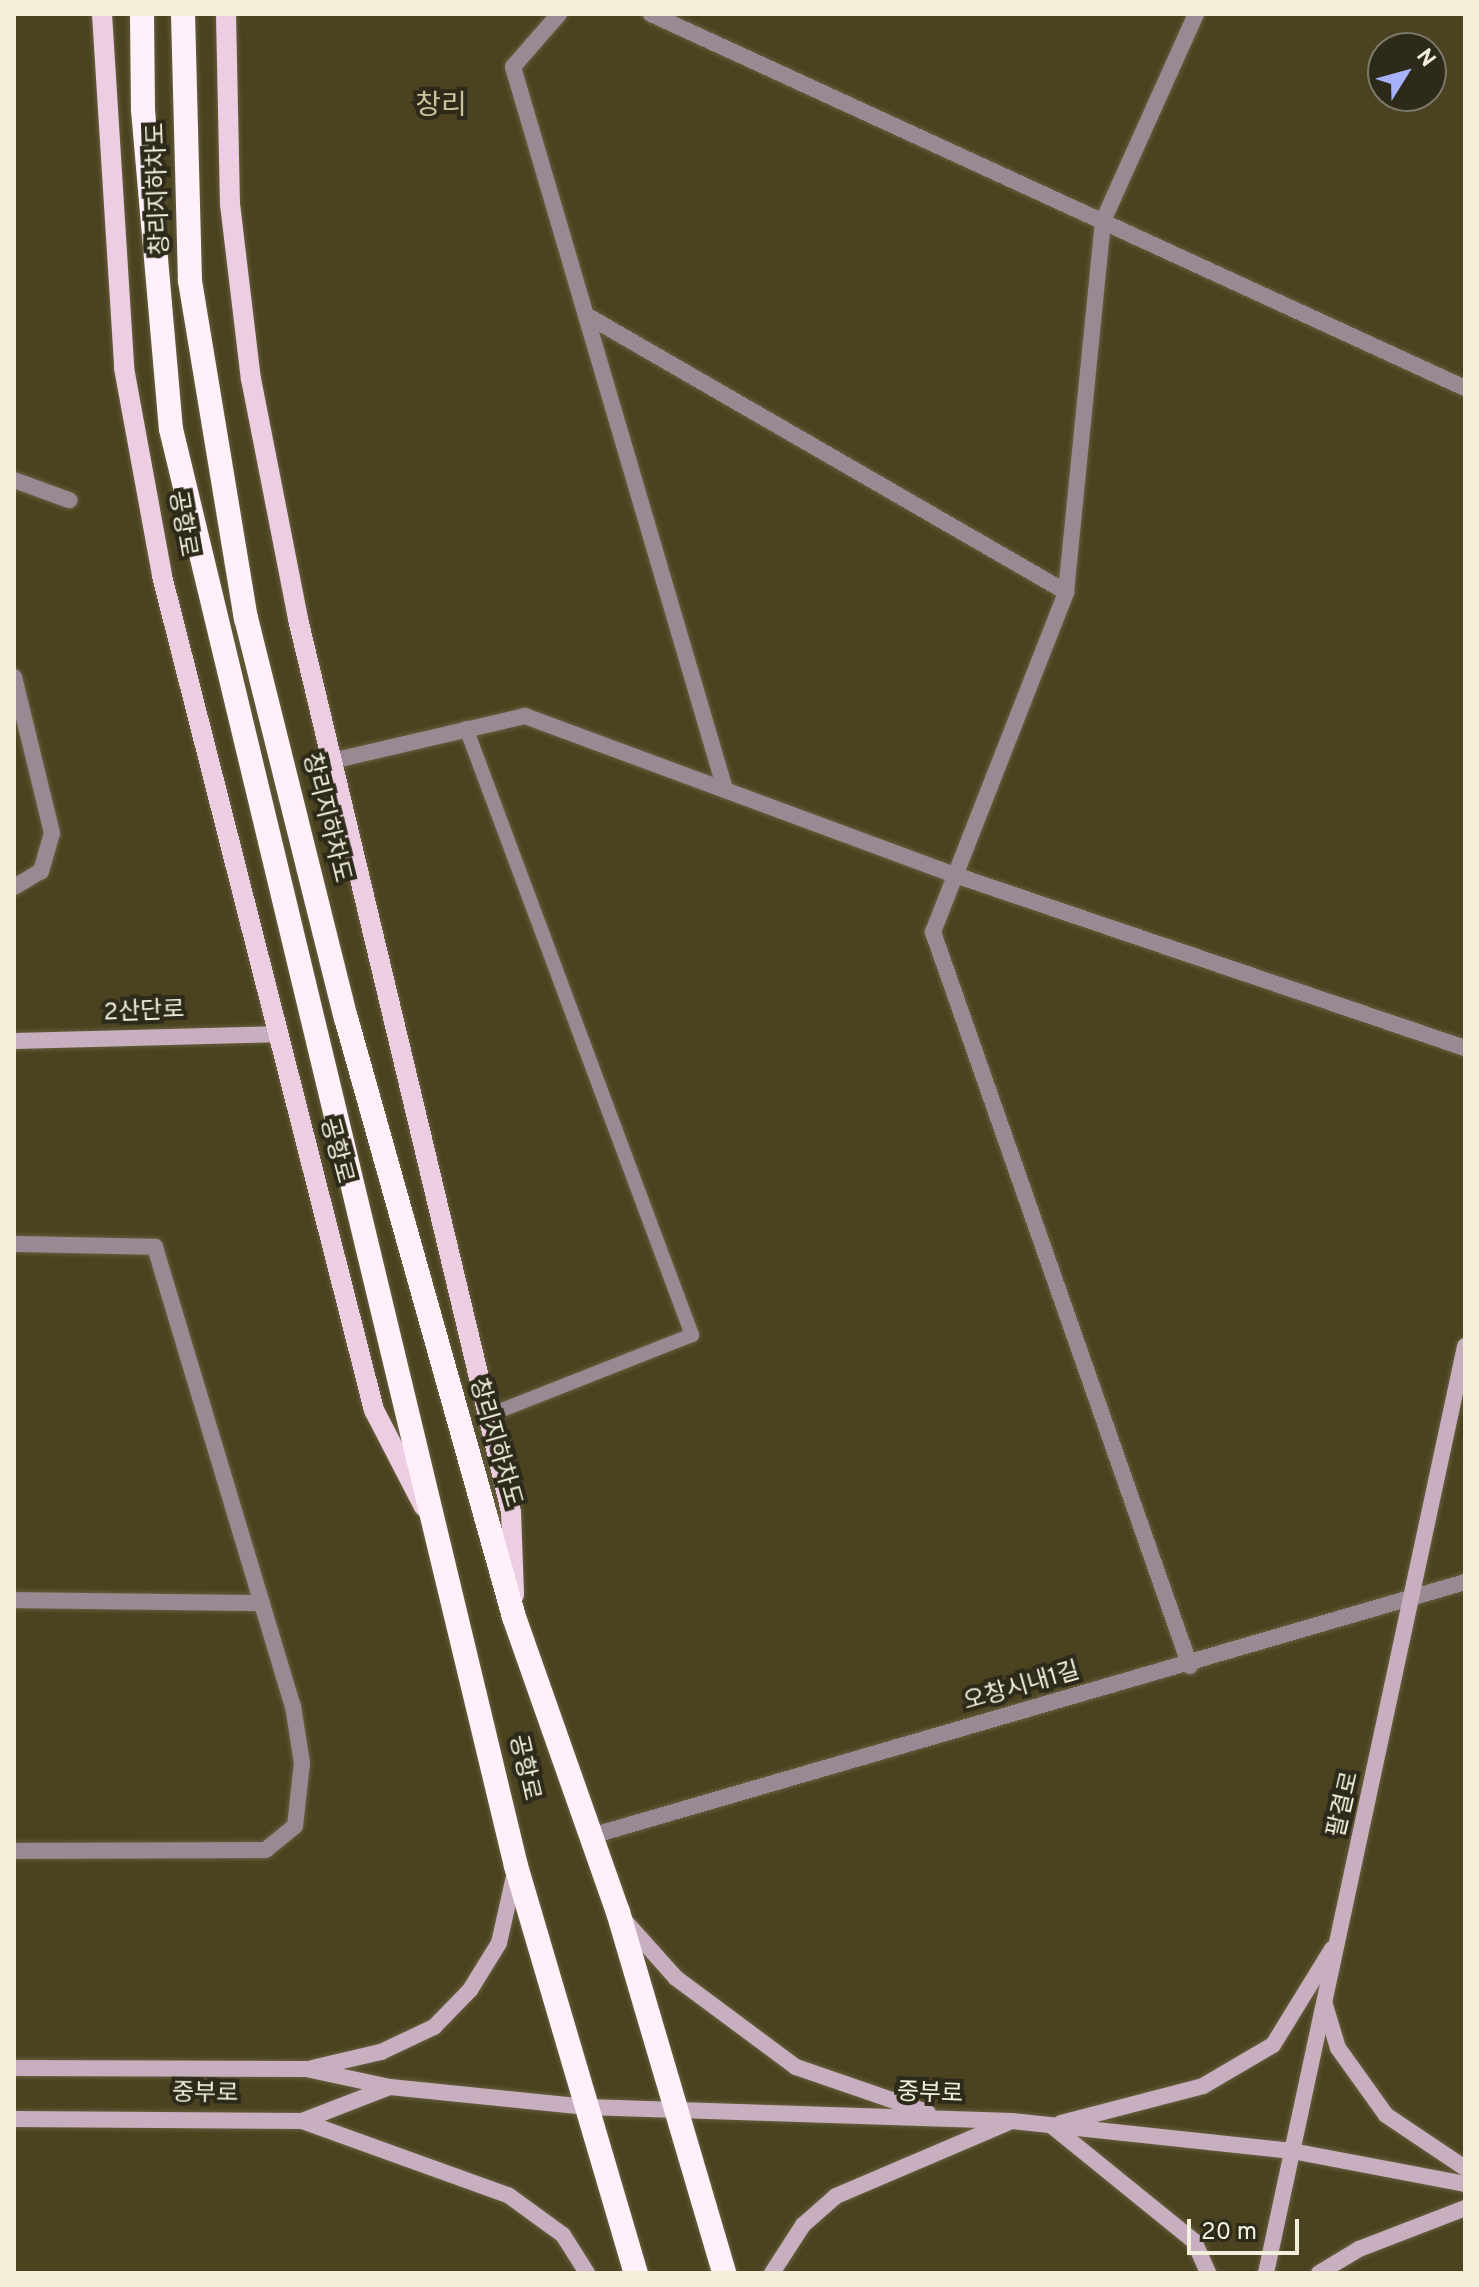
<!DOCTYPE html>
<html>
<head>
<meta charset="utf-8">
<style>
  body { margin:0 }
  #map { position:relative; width:1479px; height:2287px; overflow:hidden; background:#4b4320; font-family:Overpass,"Noto Sans KR",sans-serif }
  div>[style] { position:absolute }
  .roads { filter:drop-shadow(0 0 2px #665f3e) drop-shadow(0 0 2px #665f3e) }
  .lane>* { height:14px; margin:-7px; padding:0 7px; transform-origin:7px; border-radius:7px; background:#998993 }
  .street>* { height:16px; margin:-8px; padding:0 8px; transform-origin:8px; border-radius:8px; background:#998993 }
  .secondary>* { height:16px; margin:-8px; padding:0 8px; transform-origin:8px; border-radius:8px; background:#c8afc0 }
  .primary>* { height:20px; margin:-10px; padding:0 10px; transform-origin:10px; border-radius:10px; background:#edcde2 }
  .highway>* { height:24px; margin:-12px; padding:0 12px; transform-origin:12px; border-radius:12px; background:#fff0fa }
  span { translate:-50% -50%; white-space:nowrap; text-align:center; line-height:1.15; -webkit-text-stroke:8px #2d2a1a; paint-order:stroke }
  .street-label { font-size:24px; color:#f3efdb }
  .quarter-label { font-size:28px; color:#cac29b }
  .frame { position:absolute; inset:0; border:16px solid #f3efdb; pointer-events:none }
  .north { position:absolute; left:1367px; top:32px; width:80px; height:80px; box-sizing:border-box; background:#2d2a1a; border:2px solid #7c7967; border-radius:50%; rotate:53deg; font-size:22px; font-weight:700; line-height:32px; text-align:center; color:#f3efdb }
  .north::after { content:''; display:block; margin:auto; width:28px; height:36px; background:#a7b1fc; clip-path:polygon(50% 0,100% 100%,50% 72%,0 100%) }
  .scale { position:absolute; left:1187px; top:2219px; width:112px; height:36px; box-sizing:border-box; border:4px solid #f3efdb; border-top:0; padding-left:10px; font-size:24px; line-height:28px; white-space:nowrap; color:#f3efdb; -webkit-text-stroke:6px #2d2a1a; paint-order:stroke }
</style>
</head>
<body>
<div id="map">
  <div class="roads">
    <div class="lane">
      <div style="left:466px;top:728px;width:648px;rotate:69.58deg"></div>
      <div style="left:692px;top:1335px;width:218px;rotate:158.5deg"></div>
    </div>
    <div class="street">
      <div style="left:559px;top:14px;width:70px;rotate:131deg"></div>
      <div style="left:513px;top:67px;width:752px;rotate:73.64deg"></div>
      <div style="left:651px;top:14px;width:896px;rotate:24.68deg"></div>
      <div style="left:586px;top:315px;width:554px;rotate:29.99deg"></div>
      <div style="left:14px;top:480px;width:59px;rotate:20deg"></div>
      <div style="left:14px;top:677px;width:161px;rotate:76.3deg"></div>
      <div style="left:52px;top:833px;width:40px;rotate:106deg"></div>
      <div style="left:41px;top:871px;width:31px;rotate:149deg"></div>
      <div style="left:332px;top:761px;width:198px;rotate:-13.1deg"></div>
      <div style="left:525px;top:716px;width:458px;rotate:20.3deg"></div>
      <div style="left:955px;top:875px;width:539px;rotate:18.74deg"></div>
      <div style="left:14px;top:1244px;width:141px;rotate:1.2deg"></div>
      <div style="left:155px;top:1247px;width:479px;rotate:73.3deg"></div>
      <div style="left:293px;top:1706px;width:58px;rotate:81deg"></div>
      <div style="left:302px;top:1763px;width:63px;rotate:96.3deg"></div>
      <div style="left:295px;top:1826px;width:38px;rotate:141deg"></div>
      <div style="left:265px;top:1850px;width:251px;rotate:179.8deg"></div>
      <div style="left:14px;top:1600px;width:248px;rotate:0.7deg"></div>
      <div style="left:1190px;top:1666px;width:778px;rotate:-109.3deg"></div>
      <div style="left:933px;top:932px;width:365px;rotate:-68.6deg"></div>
      <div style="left:1066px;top:592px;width:373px;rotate:-84.3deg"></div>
      <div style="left:1103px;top:221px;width:227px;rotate:-65.8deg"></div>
      <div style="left:591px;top:1836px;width:910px;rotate:-16.2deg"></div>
    </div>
    <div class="secondary">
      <div style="left:14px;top:1041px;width:262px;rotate:-1.5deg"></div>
      <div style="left:625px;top:1921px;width:76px;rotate:48.2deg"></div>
      <div style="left:676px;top:1978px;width:149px;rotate:36.6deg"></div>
      <div style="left:796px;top:2067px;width:139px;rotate:19deg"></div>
      <div style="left:1325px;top:2005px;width:45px;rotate:73.2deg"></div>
      <div style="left:1338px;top:2048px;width:82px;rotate:54.4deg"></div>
      <div style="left:1386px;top:2115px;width:95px;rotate:33.9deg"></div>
      <div style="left:14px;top:2068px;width:292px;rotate:0.2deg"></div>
      <div style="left:306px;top:2069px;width:86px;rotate:12.1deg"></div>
      <div style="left:390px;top:2087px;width:198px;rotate:5.8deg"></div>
      <div style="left:587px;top:2107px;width:425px;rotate:1.9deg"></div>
      <div style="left:1012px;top:2121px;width:282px;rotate:6.1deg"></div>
      <div style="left:1292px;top:2151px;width:176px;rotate:10.8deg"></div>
      <div style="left:312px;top:2068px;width:71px;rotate:-13.1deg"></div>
      <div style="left:381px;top:2052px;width:59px;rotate:-25.3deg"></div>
      <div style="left:434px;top:2027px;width:52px;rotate:-45.8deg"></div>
      <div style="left:470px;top:1990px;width:55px;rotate:-58.3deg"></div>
      <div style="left:499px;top:1943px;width:73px;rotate:-77.3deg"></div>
      <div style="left:14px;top:2119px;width:288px;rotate:0.4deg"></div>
      <div style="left:302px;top:2121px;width:94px;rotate:-21.1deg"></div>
      <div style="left:302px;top:2121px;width:219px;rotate:19.8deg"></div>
      <div style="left:508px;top:2195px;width:68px;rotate:36deg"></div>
      <div style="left:563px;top:2235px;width:45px;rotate:57.7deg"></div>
      <div style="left:1061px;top:2123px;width:147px;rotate:-14.6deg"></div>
      <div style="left:1203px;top:2086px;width:81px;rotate:-30.4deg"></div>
      <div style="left:1273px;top:2045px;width:113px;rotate:-58.4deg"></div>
      <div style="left:1052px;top:2126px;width:183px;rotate:39deg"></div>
      <div style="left:1194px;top:2241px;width:35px;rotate:66deg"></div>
      <div style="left:772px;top:2273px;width:57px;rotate:-57.1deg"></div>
      <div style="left:803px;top:2225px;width:44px;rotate:-41.3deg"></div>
      <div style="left:836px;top:2196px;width:186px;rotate:-23.1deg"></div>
      <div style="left:1266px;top:2273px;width:948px;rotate:-77.88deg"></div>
      <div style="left:1319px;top:2273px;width:47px;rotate:-31deg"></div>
      <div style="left:1359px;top:2249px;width:114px;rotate:-21.1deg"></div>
    </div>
    <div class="primary">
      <div style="left:102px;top:14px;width:355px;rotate:86.4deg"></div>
      <div style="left:124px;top:368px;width:211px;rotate:79.6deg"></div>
      <div style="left:162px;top:576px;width:861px;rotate:75.74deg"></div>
      <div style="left:374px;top:1410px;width:109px;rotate:62.7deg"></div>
      <div style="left:226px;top:14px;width:190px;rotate:88.8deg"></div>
      <div style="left:230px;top:204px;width:176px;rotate:83.2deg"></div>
      <div style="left:251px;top:379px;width:245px;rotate:78.9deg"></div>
      <div style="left:298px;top:619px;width:918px;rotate:76.58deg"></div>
      <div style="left:511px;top:1512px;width:83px;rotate:87.9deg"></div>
    </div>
    <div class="highway">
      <div style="left:142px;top:14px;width:96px;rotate:89.4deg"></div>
      <div style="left:143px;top:110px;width:320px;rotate:85deg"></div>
      <div style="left:171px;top:429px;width:1478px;rotate:76.5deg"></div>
      <div style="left:516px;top:1866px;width:424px;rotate:73.6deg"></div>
      <div style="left:183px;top:14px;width:267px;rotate:88.5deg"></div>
      <div style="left:190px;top:281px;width:342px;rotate:80.6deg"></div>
      <div style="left:246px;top:618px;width:412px;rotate:76deg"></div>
      <div style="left:346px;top:1018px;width:622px;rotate:74.33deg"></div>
      <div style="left:514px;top:1617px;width:313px;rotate:70.6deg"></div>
      <div style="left:618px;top:1912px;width:376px;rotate:73.6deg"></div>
    </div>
  </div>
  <div class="street-label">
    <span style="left:160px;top:189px;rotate:-92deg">창리지하차도</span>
    <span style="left:181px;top:524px;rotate:80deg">공항로</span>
    <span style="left:325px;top:818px;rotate:76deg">창리지하차도</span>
    <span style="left:144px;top:1013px;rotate:-2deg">2산단로</span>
    <span style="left:335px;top:1151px;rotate:75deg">공항로</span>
    <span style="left:494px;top:1443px;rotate:74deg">창리지하차도</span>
    <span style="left:1022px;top:1688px;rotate:-16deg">오창시내1길</span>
    <span style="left:523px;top:1768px;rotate:77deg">공항로</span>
    <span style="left:1345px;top:1805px;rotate:-77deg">팔결로</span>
    <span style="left:205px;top:2095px;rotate:1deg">중부로</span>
    <span style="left:930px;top:2095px;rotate:2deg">중부로</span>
  </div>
  <div class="quarter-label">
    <span style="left:441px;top:107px">창리</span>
  </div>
  <div class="frame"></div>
  <div class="north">N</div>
  <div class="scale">20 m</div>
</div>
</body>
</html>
